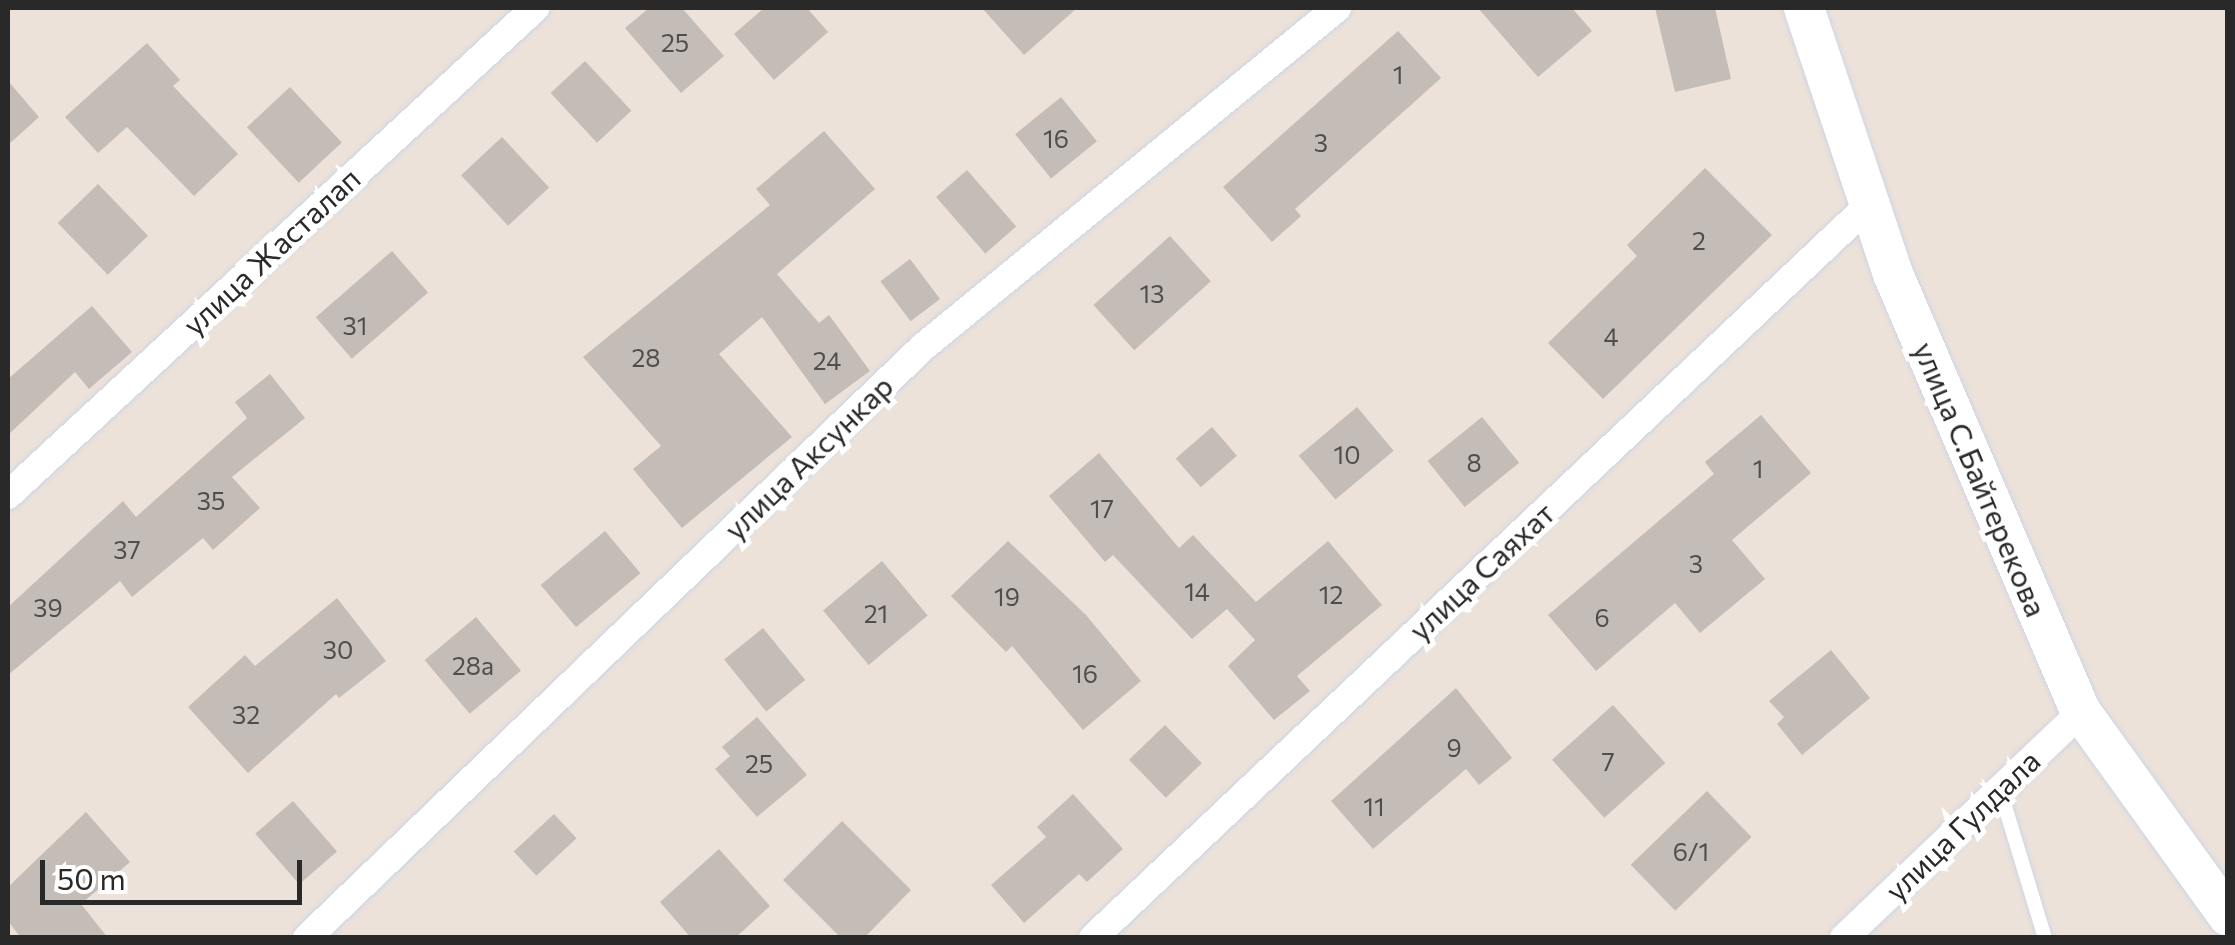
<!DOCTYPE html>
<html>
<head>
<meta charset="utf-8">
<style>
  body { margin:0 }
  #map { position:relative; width:2235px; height:945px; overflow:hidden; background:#ece2da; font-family:Commissioner,sans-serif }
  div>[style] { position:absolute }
  .building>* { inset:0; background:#c4bcb7; transform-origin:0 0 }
  .roads { filter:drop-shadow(0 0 2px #cfd5e3) drop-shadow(0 0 2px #cfd5e3) }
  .service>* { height:14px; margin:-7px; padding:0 7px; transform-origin:7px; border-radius:7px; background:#fff }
  .minor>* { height:28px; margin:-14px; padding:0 14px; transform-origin:14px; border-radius:14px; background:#fff }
  .secondary>* { height:40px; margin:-20px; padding:0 20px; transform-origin:20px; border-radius:20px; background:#fff }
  span { translate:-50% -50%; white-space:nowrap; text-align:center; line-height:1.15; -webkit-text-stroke:10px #fff; paint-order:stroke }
  .number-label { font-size:25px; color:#504e4c }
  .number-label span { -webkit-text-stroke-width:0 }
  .street-label { font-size:30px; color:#292929 }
  .frame { position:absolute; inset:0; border:10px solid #292929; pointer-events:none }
  .scale { position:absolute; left:40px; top:860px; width:262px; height:45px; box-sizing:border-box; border:5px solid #292929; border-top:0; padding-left:12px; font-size:30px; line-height:35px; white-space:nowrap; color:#292929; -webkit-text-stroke:8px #fff; paint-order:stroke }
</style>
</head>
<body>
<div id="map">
  <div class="building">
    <div style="clip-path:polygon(649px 8px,682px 8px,724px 56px,681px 93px,625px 28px)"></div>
    <div style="clip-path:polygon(764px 8px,807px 8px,828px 32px,774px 80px,734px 34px)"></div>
    <div style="clip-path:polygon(982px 8px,1077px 8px,1024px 55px)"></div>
    <div style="clip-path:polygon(1478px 8px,1572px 8px,1592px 31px,1538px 77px)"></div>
    <div style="clip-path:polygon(1655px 8px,1715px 8px,1731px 79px,1675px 92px)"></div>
    <div style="clip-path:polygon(1398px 31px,1441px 78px,1295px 209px,1301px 216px,1272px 242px,1223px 187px)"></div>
    <div style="clip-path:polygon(147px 43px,180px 80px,173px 86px,238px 154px,194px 196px,127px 127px,98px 153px,65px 117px)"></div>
    <div style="left:585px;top:61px;width:68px;height:47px;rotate:47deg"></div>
    <div style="clip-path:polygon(8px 81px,39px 117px,8px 145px)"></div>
    <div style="left:290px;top:87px;width:76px;height:59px;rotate:47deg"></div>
    <div style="left:1061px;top:97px;width:57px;height:59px;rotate:51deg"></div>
    <div style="clip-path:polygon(824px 131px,875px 189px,777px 274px,819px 323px,829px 315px,870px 371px,825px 404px,762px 317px,719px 354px,792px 437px,682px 528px,633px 469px,661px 446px,583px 357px,770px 205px,756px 189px)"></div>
    <div style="left:502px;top:137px;width:69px;height:56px;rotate:47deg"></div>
    <div style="clip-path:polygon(1705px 168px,1772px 235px,1603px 399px,1548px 343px,1637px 256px,1627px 245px)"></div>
    <div style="left:967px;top:170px;width:75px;height:41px;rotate:49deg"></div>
    <div style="left:98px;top:184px;width:72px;height:56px;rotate:46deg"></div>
    <div style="left:1170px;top:236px;width:61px;height:103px;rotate:48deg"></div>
    <div style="left:392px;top:251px;width:55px;height:101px;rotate:49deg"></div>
    <div style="left:910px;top:259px;width:50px;height:37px;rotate:53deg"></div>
    <div style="clip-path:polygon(92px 306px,132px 352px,89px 389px,75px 372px,8px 435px,8px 379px)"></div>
    <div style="clip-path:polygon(270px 374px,305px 418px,232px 477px,260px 508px,213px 550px,203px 538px,132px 597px,120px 581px,8px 675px,8px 607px,123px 501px,136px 517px,247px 418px,235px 402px)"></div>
    <div style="left:1357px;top:407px;width:57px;height:76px;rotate:50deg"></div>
    <div style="clip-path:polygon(1761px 415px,1811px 473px,1732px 540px,1765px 579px,1700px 633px,1675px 603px,1596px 671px,1548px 615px,1714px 474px,1705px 462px)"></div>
    <div style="left:1482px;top:417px;width:59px;height:70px;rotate:51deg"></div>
    <div style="left:1212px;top:427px;width:38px;height:48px;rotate:49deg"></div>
    <div style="clip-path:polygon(1099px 453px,1179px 548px,1193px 535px,1256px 602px,1328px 541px,1382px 605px,1297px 676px,1310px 691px,1274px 720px,1228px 666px,1255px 640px,1227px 609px,1192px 639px,1113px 555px,1105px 562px,1049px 496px)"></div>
    <div style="left:605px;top:531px;width:55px;height:84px;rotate:50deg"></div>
    <div style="clip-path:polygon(1008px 541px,1086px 615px,1141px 681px,1083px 730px,1012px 646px,1006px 652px,951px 596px)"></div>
    <div style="left:882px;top:561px;width:71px;height:77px;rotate:50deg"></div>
    <div style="clip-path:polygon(337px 598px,386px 661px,339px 698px,336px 694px,248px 773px,188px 707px,245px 655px,255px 666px)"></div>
    <div style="left:476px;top:617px;width:70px;height:67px;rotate:50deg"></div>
    <div style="left:763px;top:628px;width:67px;height:50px;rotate:51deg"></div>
    <div style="clip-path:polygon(1831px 650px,1870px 698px,1802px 755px,1777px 724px,1784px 717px,1769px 701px)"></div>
    <div style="clip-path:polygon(1456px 688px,1512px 758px,1479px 785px,1466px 769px,1373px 849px,1331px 801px)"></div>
    <div style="left:1613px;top:705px;width:78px;height:82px;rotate:48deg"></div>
    <div style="clip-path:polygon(757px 717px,807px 775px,757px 817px,715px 769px,730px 756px,722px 747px)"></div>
    <div style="left:1165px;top:725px;width:53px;height:50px;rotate:46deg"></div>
    <div style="left:1707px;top:791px;width:64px;height:106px;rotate:46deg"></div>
    <div style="clip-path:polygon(1073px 794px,1123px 849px,1087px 882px,1079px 874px,1024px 923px,991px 885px,1046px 837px,1037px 827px)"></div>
    <div style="left:293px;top:801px;width:67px;height:50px;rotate:49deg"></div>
    <div style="clip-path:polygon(86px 812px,130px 862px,81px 904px,108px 938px,21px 938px,8px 921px,8px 887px)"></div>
    <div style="left:554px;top:814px;width:33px;height:55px;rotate:47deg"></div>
    <div style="clip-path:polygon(842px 821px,911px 890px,864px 938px,841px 938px,783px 880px)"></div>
    <div style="clip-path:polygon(719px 849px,770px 906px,735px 938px,691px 938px,660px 902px)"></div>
  </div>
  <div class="roads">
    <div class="service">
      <div style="left:2000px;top:790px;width:155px;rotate:73.1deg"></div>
    </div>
    <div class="minor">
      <div style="left:8px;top:495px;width:718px;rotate:-42.74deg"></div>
      <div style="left:307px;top:938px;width:854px;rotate:-43.81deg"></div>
      <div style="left:923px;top:347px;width:535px;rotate:-39.31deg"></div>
      <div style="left:1093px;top:938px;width:1069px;rotate:-43.37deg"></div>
      <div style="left:1844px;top:938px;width:327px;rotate:-43.6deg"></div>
    </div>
    <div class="secondary">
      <div style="left:1804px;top:8px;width:280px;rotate:71.5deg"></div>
      <div style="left:1893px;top:274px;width:477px;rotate:66.8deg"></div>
      <div style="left:2081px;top:712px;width:251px;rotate:54.2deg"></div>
    </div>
  </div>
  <div class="number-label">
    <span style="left:675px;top:42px">25</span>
    <span style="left:1398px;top:74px">1</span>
    <span style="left:1056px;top:138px">16</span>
    <span style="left:1321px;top:142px">3</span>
    <span style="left:1699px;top:240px">2</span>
    <span style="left:1152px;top:293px">13</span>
    <span style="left:355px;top:325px">31</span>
    <span style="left:1611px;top:336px">4</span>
    <span style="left:646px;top:357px">28</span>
    <span style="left:827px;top:360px">24</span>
    <span style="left:1347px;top:454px">10</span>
    <span style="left:1474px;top:462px">8</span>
    <span style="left:1758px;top:468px">1</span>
    <span style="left:211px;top:500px">35</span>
    <span style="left:1102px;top:508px">17</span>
    <span style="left:127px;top:549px">37</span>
    <span style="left:1696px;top:563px">3</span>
    <span style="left:1197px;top:591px">14</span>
    <span style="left:1331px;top:594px">12</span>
    <span style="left:1007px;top:596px">19</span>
    <span style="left:48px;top:607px">39</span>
    <span style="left:876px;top:613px">21</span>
    <span style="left:1602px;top:617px">6</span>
    <span style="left:338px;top:649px">30</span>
    <span style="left:473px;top:665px">28а</span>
    <span style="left:1085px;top:673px">16</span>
    <span style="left:246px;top:714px">32</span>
    <span style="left:1454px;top:747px">9</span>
    <span style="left:1608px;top:761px">7</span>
    <span style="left:759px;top:763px">25</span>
    <span style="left:1374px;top:806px">11</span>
    <span style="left:1691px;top:851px">6/1</span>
  </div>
  <div class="street-label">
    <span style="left:271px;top:251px;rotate:-43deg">улица Жасталап</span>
    <span style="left:808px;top:457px;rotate:-44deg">улица Аксункар</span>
    <span style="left:1981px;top:479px;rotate:67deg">улица С.Байтерекова</span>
    <span style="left:1481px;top:571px;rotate:-43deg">улица Саяхат</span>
    <span style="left:1962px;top:825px;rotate:-44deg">улица Гулдала</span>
  </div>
  <div class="frame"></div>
  <div class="scale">50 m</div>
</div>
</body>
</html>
